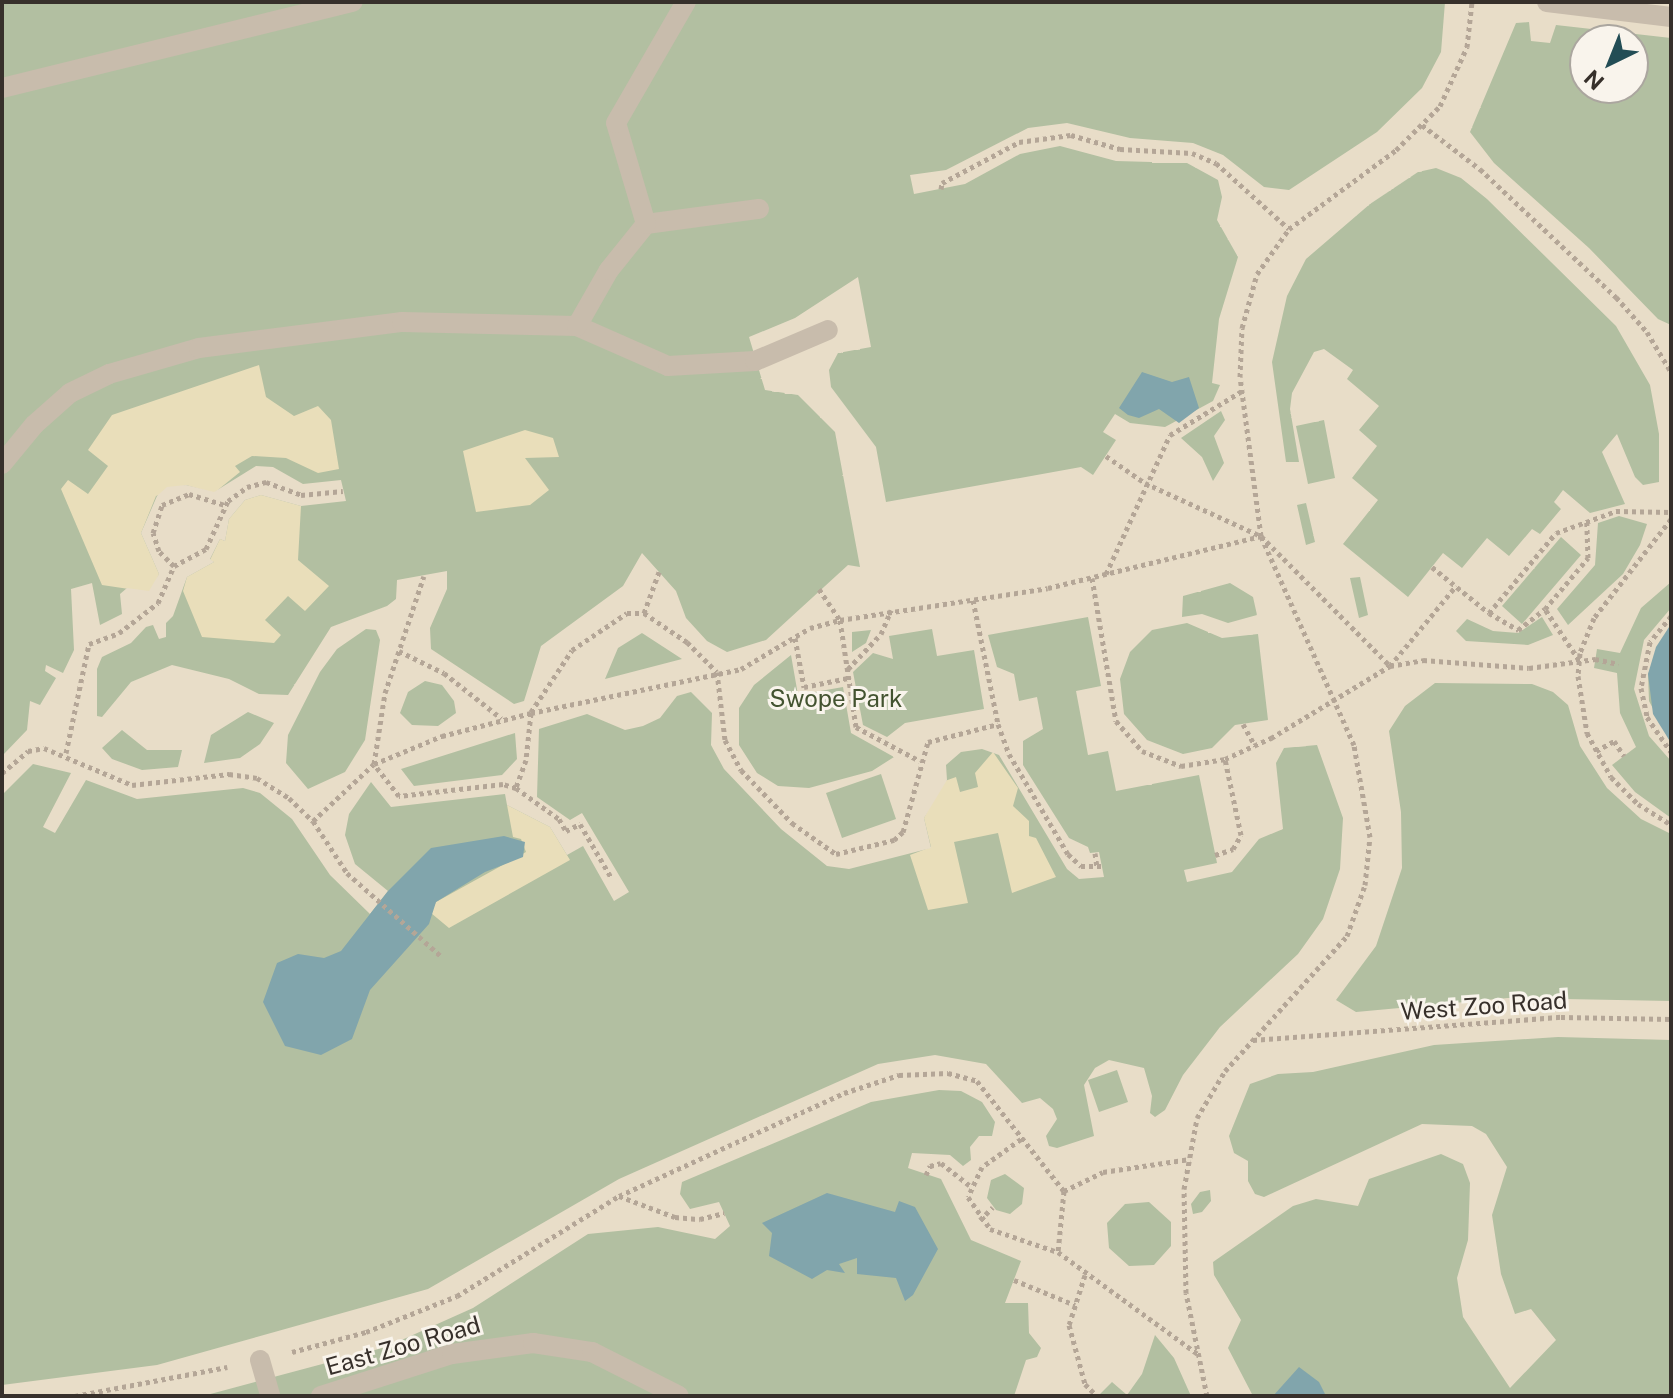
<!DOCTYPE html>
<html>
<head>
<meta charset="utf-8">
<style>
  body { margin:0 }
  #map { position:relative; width:1673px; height:1398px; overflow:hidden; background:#f1ebe0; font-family:"Public Sans",sans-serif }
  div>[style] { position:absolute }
  .green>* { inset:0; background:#b2bfa1 }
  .sand>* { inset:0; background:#e9deba }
  .plaza>* { inset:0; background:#e8ddc8 }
  .water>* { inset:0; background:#81a5ac }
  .path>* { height:5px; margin-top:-2.5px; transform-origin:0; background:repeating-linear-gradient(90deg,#b4a697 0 4px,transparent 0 8px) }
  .service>* { height:20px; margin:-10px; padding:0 10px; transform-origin:10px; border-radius:10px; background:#c8bcac }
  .pedestrian>* { height:20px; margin:-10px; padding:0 10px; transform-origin:10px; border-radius:10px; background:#c8bcac }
  span { translate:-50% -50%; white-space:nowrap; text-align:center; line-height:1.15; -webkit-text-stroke:6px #f9f4ec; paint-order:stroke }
  .park-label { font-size:24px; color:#435330 }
  .street-label { font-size:24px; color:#37302b }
  .frame { position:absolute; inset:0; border:4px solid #37302b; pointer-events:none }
  .north { position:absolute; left:1569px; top:24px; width:80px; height:80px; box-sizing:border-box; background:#f9f4ec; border:2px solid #aba69f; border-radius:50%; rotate:223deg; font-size:22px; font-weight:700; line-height:32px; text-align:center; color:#37302b }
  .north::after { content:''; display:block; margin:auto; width:28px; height:36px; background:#234d55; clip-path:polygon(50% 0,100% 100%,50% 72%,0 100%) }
</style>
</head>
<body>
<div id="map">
  <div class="green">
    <div style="clip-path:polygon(evenodd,2px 2px,1671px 2px,1671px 1396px,2px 1396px,2px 2px,1585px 40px,1633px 40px,1633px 88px,1585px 88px,1585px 40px)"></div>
  </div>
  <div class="sand">
    <div style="clip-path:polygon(259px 365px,266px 397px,294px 416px,318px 406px,331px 420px,339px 469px,318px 473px,286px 458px,252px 456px,235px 466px,240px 472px,214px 493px,186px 485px,156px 496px,141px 533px,159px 574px,155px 583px,149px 592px,102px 585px,61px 489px,68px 480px,88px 494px,108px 466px,88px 450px,112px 415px)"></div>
    <div style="clip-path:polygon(525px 430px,553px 438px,559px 457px,525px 458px,549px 490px,530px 505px,476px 512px,463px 451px)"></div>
    <div style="clip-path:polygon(261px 495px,301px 506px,298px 560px,329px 586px,305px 611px,288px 596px,265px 620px,281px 635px,274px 643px,202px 637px,183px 591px,187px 577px,214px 562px,210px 560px,220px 539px,225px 541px,229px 519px,245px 500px)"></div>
    <div style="clip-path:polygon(993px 752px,1018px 788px,1013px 806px,1029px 821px,1029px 836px,1036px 838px,1056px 877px,1012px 893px,998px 833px,954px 842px,968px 903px,928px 910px,910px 855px,931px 847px,924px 818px,942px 782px,956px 777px,960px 792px,978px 787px,975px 773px)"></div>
    <div style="clip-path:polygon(507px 805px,550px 827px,570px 860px,449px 928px,431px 913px,436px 902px,526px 852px,521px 839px,513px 837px)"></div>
  </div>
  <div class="plaza">
    <div style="clip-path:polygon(evenodd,1445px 2px,1671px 2px,1671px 38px,1556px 25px,1550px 43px,1531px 41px,1529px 22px,1516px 23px,1470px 132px,1494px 163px,1589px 248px,1658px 319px,1671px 325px,1671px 582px,1641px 608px,1620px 653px,1597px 649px,1594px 668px,1617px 673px,1620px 713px,1636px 747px,1612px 765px,1635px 792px,1671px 818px,1671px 834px,1641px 819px,1607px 788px,1580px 746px,1568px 705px,1553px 692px,1532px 684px,1435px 683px,1405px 706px,1389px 731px,1401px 812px,1402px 868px,1376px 946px,1336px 1000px,1356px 1012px,1508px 998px,1671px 1001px,1671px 1040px,1558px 1037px,1434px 1045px,1313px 1072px,1278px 1074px,1250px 1084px,1229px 1136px,1234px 1153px,1248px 1161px,1248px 1181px,1255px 1194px,1264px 1197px,1422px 1124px,1472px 1126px,1486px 1134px,1507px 1167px,1492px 1215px,1501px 1274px,1515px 1314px,1531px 1309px,1556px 1340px,1510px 1388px,1463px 1317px,1457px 1278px,1468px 1240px,1470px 1183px,1463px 1164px,1441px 1154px,1369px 1179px,1358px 1206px,1316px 1199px,1293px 1206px,1213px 1262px,1214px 1275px,1241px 1320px,1228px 1348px,1253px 1396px,1191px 1396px,1174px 1358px,1155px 1335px,1142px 1374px,1127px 1395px,1112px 1382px,1098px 1396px,1014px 1396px,1026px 1360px,1037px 1357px,1041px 1348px,1029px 1333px,1028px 1303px,1005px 1303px,1021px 1261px,971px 1240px,941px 1179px,908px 1168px,912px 1153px,950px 1155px,963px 1166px,971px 1160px,970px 1147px,979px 1136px,992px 1136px,995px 1122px,982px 1102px,961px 1091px,939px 1090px,871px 1102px,682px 1182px,680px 1194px,690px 1209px,719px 1202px,730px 1226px,715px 1239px,658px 1227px,588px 1234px,473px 1308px,386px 1347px,203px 1396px,2px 1396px,2px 1385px,157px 1365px,428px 1289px,619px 1179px,878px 1064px,935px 1055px,986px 1064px,1022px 1103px,1040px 1098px,1053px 1109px,1057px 1119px,1046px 1136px,1049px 1146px,1057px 1148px,1094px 1136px,1084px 1085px,1095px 1068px,1109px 1060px,1144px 1068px,1152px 1096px,1150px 1113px,1155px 1117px,1165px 1110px,1183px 1075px,1220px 1027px,1298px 954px,1323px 919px,1340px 869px,1343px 818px,1317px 745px,1284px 748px,1276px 763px,1283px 829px,1259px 839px,1232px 872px,1187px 882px,1184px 870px,1217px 863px,1199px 775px,1116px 791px,1108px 751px,1088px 755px,1076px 691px,1101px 686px,1088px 617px,988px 635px,997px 667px,1014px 674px,1019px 701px,1037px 697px,1043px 729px,1023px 741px,1023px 765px,1069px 838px,1088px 847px,1090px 853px,1099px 852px,1104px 877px,1079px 879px,1067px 869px,999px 755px,982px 749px,961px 752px,946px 765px,947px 780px,924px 818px,931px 848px,849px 869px,827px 866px,781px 829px,724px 769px,711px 745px,712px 713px,691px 692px,677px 696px,660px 718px,643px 726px,625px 730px,587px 714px,539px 729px,537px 797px,570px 820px,582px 813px,629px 892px,614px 901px,583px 846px,567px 855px,550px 827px,507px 805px,505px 794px,391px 807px,371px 782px,349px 814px,345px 835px,355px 864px,388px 891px,370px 914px,330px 875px,292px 819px,260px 793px,243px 788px,137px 799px,86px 780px,55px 833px,43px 827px,71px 773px,33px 764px,2px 795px,2px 756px,27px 730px,30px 701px,40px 705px,56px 678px,45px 671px,46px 665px,63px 673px,74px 650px,71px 589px,92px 583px,100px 625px,122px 614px,120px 594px,127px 588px,149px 591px,159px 574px,141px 533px,157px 496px,167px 487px,186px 485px,214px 492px,256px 466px,273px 467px,303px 484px,341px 480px,346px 501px,301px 506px,261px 495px,245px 500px,229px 519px,225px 541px,220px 539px,210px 559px,214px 562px,187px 577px,173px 616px,166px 623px,166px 637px,159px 639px,153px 625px,146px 627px,131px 643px,102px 657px,97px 669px,97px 716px,102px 717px,131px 682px,172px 665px,229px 679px,259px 694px,288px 695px,331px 627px,387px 606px,396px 599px,397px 580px,447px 571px,447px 589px,430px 628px,431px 649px,514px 704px,524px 701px,541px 646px,623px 586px,642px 553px,676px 591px,686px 618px,707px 641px,727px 652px,766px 640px,848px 565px,860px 567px,835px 432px,798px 395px,765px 390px,749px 337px,795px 318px,858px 277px,871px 347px,838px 353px,829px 370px,831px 387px,876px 447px,886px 502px,1081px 467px,1093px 475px,1116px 440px,1103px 432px,1115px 414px,1130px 423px,1165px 427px,1213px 401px,1220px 385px,1212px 383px,1219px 319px,1238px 257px,1217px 220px,1222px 197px,1218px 180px,1187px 163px,1116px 161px,1060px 146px,1020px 154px,965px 184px,914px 194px,910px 175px,946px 170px,1028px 128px,1067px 123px,1130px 138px,1193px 143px,1223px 155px,1264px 187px,1289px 190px,1377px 132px,1422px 88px,1441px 52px,1445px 2px,1436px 168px,1461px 178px,1487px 199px,1616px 326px,1650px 385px,1659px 434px,1659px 482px,1643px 485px,1635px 477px,1617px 434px,1602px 452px,1625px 504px,1590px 513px,1563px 490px,1554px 502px,1561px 509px,1540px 534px,1532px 529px,1509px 556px,1487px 538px,1462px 568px,1443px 553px,1408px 597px,1343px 544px,1378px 500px,1352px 478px,1377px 446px,1359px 430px,1379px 406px,1347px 379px,1353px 370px,1324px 349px,1314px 352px,1292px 393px,1290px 409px,1299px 462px,1286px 462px,1272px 362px,1287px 296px,1306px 259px,1370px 204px,1418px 172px,1436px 168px,1445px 2px,1221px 411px,1225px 420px,1214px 436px,1224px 463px,1213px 481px,1202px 457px,1181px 438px,1221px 411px,1445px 2px,1324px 420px,1335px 478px,1308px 484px,1296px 426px,1324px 420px,1445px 2px,1306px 503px,1315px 542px,1306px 545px,1297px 505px,1306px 503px,1445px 2px,1619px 516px,1647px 524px,1640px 545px,1623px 574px,1568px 625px,1557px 609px,1595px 565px,1598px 523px,1619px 516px,1445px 2px,1561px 537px,1581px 555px,1522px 624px,1502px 606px,1561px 537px,1445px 2px,1360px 577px,1368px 615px,1359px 618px,1350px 578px,1360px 577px,1445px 2px,1230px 583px,1253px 597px,1257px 615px,1228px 623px,1202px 614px,1182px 617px,1183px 596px,1230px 583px,1445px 2px,1542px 617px,1553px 635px,1528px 645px,1466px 641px,1456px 631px,1467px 619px,1493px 631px,1518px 633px,1542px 617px,1445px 2px,1187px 623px,1222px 638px,1258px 634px,1268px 720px,1235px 725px,1212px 748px,1183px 754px,1147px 740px,1124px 714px,1120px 679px,1130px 652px,1152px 630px,1187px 623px,1445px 2px,366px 629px,376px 630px,380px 640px,365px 740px,345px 772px,308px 789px,286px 763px,288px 735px,320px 672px,337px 649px,366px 629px,1445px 2px,932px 629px,937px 656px,974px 650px,984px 709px,905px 723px,887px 737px,863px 725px,853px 672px,873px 653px,893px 659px,889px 636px,932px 629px,1445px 2px,871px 630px,866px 643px,852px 652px,852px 632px,871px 630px,1445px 2px,642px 633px,682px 659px,605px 679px,618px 648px,642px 633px,1445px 2px,791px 655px,798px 695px,843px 687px,851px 733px,894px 757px,872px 771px,809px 788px,778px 786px,757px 773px,739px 745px,739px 708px,754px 685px,791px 655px,1445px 2px,425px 681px,442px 685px,454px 701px,456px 713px,438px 726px,412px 725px,400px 713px,408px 692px,425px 681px,1445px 2px,248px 712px,274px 723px,260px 744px,240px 758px,204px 763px,211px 735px,248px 712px,1445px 2px,122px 730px,147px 750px,182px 750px,178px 767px,142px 770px,112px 759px,102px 748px,122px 730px,1445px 2px,515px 733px,517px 759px,502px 775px,414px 786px,401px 769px,515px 733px,1445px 2px,881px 774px,896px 819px,842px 838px,826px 793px,881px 774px,1445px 2px,1117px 1070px,1128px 1102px,1099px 1112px,1088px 1080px,1117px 1070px,1445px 2px,1005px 1174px,1024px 1188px,1022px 1204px,1010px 1214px,996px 1210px,987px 1198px,991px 1180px,1005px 1174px,1445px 2px,1210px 1190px,1211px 1201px,1202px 1212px,1193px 1214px,1191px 1204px,1200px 1192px,1210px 1190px,1445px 2px,1149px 1202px,1171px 1222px,1171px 1246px,1154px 1265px,1129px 1266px,1109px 1248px,1107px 1223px,1125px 1204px,1149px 1202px)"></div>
    <div style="clip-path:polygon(1671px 608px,1671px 624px,1648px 674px,1649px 701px,1671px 743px,1671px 761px,1649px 736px,1634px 689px,1644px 640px)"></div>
  </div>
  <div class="water">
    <div style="clip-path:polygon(1142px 372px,1172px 382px,1189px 377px,1199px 408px,1179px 423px,1159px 409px,1139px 418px,1128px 415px,1119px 408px)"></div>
    <div style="clip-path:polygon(1671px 624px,1671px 743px,1653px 714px,1648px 674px,1656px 647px)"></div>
    <div style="clip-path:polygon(504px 836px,525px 842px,523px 857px,485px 872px,436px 902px,429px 924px,370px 990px,352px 1039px,321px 1055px,285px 1046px,263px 1002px,277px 963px,298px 954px,324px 958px,341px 951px,388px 891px,431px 848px)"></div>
    <div style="clip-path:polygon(827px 1193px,895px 1212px,899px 1201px,915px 1207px,938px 1249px,913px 1295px,905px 1301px,896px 1278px,857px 1274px,857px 1258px,839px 1264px,845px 1273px,827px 1270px,812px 1279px,769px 1256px,772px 1233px,762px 1223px)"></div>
    <div style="clip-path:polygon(1299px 1367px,1319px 1382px,1326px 1396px,1273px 1396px)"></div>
  </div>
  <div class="path">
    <div style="left:1422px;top:125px;width:73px;rotate:37.2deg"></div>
    <div style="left:1480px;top:169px;width:187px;rotate:43.3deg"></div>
    <div style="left:1616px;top:297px;width:47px;rotate:48.5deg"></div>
    <div style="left:1647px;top:332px;width:47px;rotate:59deg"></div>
    <div style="left:941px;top:189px;width:6px;rotate:-81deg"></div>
    <div style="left:942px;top:183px;width:87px;rotate:-28deg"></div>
    <div style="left:1019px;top:142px;width:52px;rotate:-7.7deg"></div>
    <div style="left:1071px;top:135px;width:51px;rotate:15.9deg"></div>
    <div style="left:1120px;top:149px;width:72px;rotate:3.2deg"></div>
    <div style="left:1192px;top:153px;width:26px;rotate:23deg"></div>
    <div style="left:1216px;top:163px;width:98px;rotate:42.1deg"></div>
    <div style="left:1106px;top:456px;width:47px;rotate:34.7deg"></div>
    <div style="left:1145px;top:483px;width:128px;rotate:24.6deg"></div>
    <div style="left:1261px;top:536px;width:183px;rotate:45.2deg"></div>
    <div style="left:1390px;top:666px;width:104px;rotate:-50.5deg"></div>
    <div style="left:1671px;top:519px;width:125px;rotate:127.9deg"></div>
    <div style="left:1594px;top:618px;width:38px;rotate:112deg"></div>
    <div style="left:1580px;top:653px;width:23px;rotate:95deg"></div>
    <div style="left:1578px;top:676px;width:58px;rotate:81deg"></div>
    <div style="left:1587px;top:733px;width:50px;rotate:61.4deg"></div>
    <div style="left:1611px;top:777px;width:38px;rotate:45deg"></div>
    <div style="left:1638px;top:804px;width:39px;rotate:32deg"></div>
    <div style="left:174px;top:566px;width:21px;rotate:-135deg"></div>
    <div style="left:159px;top:551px;width:19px;rotate:-108deg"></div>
    <div style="left:153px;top:533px;width:29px;rotate:-72deg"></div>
    <div style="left:162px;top:505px;width:29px;rotate:-22deg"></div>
    <div style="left:189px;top:494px;width:38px;rotate:17deg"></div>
    <div style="left:1432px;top:567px;width:73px;rotate:38.9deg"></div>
    <div style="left:1489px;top:613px;width:104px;rotate:-50.1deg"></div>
    <div style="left:1556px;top:533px;width:64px;rotate:-20.1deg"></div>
    <div style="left:1616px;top:511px;width:55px;rotate:1deg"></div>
    <div style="left:1106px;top:574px;width:153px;rotate:-65.3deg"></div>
    <div style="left:1170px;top:435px;width:84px;rotate:-31.4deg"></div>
    <div style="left:1092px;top:578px;width:145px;rotate:80.5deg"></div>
    <div style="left:1116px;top:721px;width:40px;rotate:49deg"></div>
    <div style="left:1142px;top:751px;width:42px;rotate:21deg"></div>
    <div style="left:1181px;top:766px;width:45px;rotate:-9deg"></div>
    <div style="left:819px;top:589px;width:37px;rotate:56deg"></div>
    <div style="left:840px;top:620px;width:108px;rotate:81.5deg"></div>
    <div style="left:856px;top:727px;width:72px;rotate:28deg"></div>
    <div style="left:973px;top:600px;width:126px;rotate:78.6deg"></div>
    <div style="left:998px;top:724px;width:32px;rotate:70deg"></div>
    <div style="left:1009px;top:754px;width:116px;rotate:59.5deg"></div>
    <div style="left:1068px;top:854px;width:18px;rotate:43deg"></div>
    <div style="left:1081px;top:866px;width:21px"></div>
    <div style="left:644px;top:613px;width:44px;rotate:-69.9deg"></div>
    <div style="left:1489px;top:613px;width:34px;rotate:30deg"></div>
    <div style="left:1518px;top:630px;width:34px;rotate:-38deg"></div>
    <div style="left:1671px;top:616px;width:33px;rotate:129deg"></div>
    <div style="left:1650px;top:642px;width:47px;rotate:101.1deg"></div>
    <div style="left:1641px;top:688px;width:30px;rotate:78deg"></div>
    <div style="left:1647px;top:717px;width:42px;rotate:55.6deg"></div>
    <div style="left:795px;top:638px;width:50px;rotate:79.6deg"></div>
    <div style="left:804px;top:687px;width:45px;rotate:-11.6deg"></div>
    <div style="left:399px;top:651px;width:50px;rotate:26.1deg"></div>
    <div style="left:444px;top:673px;width:73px;rotate:38.3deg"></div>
    <div style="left:1579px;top:660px;width:61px;rotate:-123.7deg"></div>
    <div style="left:1545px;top:609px;width:67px;rotate:-49.9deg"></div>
    <div style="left:1588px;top:558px;width:37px;rotate:-92deg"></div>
    <div style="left:848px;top:669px;width:48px;rotate:-46.7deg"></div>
    <div style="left:881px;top:634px;width:26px;rotate:-67deg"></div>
    <div style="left:531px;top:712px;width:74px;rotate:-56.5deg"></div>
    <div style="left:572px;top:650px;width:66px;rotate:-33.9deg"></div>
    <div style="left:627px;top:613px;width:17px"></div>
    <div style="left:644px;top:613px;width:52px;rotate:34deg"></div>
    <div style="left:687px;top:642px;width:42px;rotate:45deg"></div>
    <div style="left:717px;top:672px;width:68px;rotate:83.3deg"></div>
    <div style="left:725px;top:740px;width:34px;rotate:62deg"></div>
    <div style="left:741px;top:770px;width:74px;rotate:46.1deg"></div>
    <div style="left:792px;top:823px;width:54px;rotate:35.2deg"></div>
    <div style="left:836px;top:854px;width:60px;rotate:-13.6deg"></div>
    <div style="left:894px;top:840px;width:12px;rotate:-42deg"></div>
    <div style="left:903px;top:832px;width:93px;rotate:-74.5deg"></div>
    <div style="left:928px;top:742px;width:72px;rotate:-14.4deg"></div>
    <div style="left:531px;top:713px;width:215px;rotate:-11.8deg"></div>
    <div style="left:741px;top:669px;width:80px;rotate:-30.7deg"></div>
    <div style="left:810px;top:628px;width:31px;rotate:-15deg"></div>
    <div style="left:840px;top:620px;width:210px;rotate:-8.7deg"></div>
    <div style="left:1048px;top:588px;width:219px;rotate:-13.7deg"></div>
    <div style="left:1243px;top:724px;width:25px;rotate:61deg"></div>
    <div style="left:1596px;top:751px;width:21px;rotate:-29deg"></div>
    <div style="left:1614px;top:741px;width:18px;rotate:56deg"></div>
    <div style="left:66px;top:753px;width:111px;rotate:-78.1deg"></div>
    <div style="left:89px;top:644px;width:32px;rotate:-20deg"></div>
    <div style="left:119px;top:633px;width:49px;rotate:-37.6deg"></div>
    <div style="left:158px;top:603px;width:40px;rotate:-66.6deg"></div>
    <div style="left:174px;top:566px;width:36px;rotate:-28deg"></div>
    <div style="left:206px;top:549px;width:53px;rotate:-65.4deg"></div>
    <div style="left:228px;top:501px;width:24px;rotate:-36deg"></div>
    <div style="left:247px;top:487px;width:20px;rotate:-15deg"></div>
    <div style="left:266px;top:482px;width:37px;rotate:20deg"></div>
    <div style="left:301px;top:495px;width:42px;rotate:-5.4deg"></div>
    <div style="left:2px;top:773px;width:34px;rotate:-40deg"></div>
    <div style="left:28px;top:751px;width:16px;rotate:-11deg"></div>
    <div style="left:44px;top:748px;width:95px;rotate:22.8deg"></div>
    <div style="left:132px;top:785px;width:98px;rotate:-6.5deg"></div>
    <div style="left:229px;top:774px;width:28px;rotate:8deg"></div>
    <div style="left:257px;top:778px;width:38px;rotate:32deg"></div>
    <div style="left:289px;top:798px;width:33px;rotate:44deg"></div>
    <div style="left:313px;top:821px;width:62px;rotate:56.8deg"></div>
    <div style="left:347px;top:873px;width:127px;rotate:41.5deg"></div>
    <div style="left:516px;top:788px;width:53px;rotate:35.8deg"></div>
    <div style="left:559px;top:819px;width:14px;rotate:60deg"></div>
    <div style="left:566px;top:831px;width:16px;rotate:-27deg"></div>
    <div style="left:580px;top:824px;width:61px;rotate:59.7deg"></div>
    <div style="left:313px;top:821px;width:83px;rotate:-43.1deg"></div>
    <div style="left:374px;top:764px;width:74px;rotate:-22.4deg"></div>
    <div style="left:442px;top:736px;width:92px;rotate:-14.5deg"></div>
    <div style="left:531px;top:713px;width:47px;rotate:96.1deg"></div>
    <div style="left:526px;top:760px;width:30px;rotate:110deg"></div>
    <div style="left:516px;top:788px;width:14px;rotate:-163deg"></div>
    <div style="left:503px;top:784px;width:105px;rotate:173.4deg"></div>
    <div style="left:399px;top:796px;width:41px;rotate:-128deg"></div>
    <div style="left:374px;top:764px;width:72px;rotate:-81.2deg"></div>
    <div style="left:385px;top:693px;width:123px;rotate:-71.6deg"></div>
    <div style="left:1095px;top:853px;width:14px;rotate:82deg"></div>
    <div style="left:1215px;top:855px;width:19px;rotate:-18deg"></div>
    <div style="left:1233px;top:849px;width:16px;rotate:-60deg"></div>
    <div style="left:1241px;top:835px;width:78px;rotate:-101.9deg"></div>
    <div style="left:1225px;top:759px;width:51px;rotate:-24.5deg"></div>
    <div style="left:1271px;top:738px;width:139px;rotate:-31.2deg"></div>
    <div style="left:1390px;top:666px;width:34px;rotate:-10deg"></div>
    <div style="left:1423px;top:660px;width:106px;rotate:4.3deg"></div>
    <div style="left:1529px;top:668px;width:67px;rotate:-7.8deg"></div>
    <div style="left:1595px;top:659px;width:24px;rotate:12deg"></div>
    <div style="left:1253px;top:1040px;width:309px;rotate:-4.3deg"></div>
    <div style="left:1561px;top:1017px;width:110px;rotate:1deg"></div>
    <div style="left:1021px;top:1139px;width:48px;rotate:144.3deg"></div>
    <div style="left:982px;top:1167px;width:33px;rotate:115deg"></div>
    <div style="left:968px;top:1197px;width:39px;rotate:55deg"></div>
    <div style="left:990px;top:1229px;width:72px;rotate:18.7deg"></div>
    <div style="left:926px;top:1175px;width:10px;rotate:-66deg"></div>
    <div style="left:930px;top:1166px;width:11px;rotate:-15deg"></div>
    <div style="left:941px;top:1163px;width:36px;rotate:38deg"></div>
    <div style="left:1064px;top:1191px;width:61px;rotate:95.6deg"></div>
    <div style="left:1058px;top:1252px;width:173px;rotate:36.1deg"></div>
    <div style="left:619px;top:1196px;width:60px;rotate:20.6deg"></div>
    <div style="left:675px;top:1217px;width:25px;rotate:5deg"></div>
    <div style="left:700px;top:1219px;width:25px;rotate:-14deg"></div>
    <div style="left:980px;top:1220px;width:18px;rotate:-45deg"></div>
    <div style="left:1085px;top:1275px;width:52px;rotate:107.7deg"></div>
    <div style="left:1069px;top:1325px;width:61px;rotate:74.8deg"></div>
    <div style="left:1085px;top:1384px;width:17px;rotate:45deg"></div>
    <div style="left:1014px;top:1280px;width:66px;rotate:22.3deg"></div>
    <div style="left:292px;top:1352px;width:77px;rotate:-15.1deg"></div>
    <div style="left:366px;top:1332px;width:98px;rotate:-21.6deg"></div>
    <div style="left:457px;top:1296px;width:190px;rotate:-31.7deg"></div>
    <div style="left:619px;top:1196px;width:247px;rotate:-24.6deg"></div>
    <div style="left:844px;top:1093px;width:58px;rotate:-18.1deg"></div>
    <div style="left:899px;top:1075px;width:49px;rotate:-2.3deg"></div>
    <div style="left:948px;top:1073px;width:30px;rotate:15deg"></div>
    <div style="left:977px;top:1081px;width:140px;rotate:51.7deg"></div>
    <div style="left:1064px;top:1191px;width:43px;rotate:-26deg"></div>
    <div style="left:1103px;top:1172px;width:88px;rotate:-8.5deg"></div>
    <div style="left:75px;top:1396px;width:155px;rotate:-10.8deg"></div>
    <div style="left:1207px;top:1396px;width:105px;rotate:-101.5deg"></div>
    <div style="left:1186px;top:1293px;width:104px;rotate:-91.1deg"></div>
    <div style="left:1184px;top:1189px;width:72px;rotate:-79.6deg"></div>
    <div style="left:1197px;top:1118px;width:55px;rotate:-59.2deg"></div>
    <div style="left:1225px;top:1071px;width:182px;rotate:-47.9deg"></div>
    <div style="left:1347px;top:936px;width:54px;rotate:-70.6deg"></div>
    <div style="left:1365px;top:885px;width:48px;rotate:-84.1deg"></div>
    <div style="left:1370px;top:837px;width:93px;rotate:-99.9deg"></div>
    <div style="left:1354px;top:745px;width:229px;rotate:-114deg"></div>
    <div style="left:1261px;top:536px;width:160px;rotate:-97.5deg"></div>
    <div style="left:1240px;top:377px;width:49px;rotate:-87.7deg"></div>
    <div style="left:1242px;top:328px;width:56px;rotate:-74.5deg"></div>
    <div style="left:1257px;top:274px;width:55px;rotate:-54.6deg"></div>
    <div style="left:1289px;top:229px;width:133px;rotate:-36.4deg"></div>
    <div style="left:1396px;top:150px;width:62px;rotate:-45deg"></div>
    <div style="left:1440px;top:106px;width:65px;rotate:-65.4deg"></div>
    <div style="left:1467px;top:47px;width:45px;rotate:-83.7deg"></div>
  </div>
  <div class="service">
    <div style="left:2px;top:88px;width:361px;rotate:-13.8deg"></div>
    <div style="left:646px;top:224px;width:114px;rotate:-7.6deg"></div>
    <div style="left:577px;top:326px;width:99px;rotate:23.7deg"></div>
    <div style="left:668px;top:366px;width:87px;rotate:-3.3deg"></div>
    <div style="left:755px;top:361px;width:79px;rotate:-23deg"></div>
    <div style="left:2px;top:464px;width:50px;rotate:-50.6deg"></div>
    <div style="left:34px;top:425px;width:48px;rotate:-41.6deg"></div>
    <div style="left:70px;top:393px;width:43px;rotate:-26deg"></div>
    <div style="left:109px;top:374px;width:94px;rotate:-16.1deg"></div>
    <div style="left:199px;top:348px;width:205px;rotate:-7.3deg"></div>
    <div style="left:402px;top:322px;width:175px;rotate:1.3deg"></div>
    <div style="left:577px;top:326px;width:64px;rotate:-60.3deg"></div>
    <div style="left:609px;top:270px;width:59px;rotate:-51.2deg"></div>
    <div style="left:646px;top:224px;width:105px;rotate:-106.5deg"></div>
    <div style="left:616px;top:123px;width:140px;rotate:-60deg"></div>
    <div style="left:260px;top:1360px;width:37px;rotate:74deg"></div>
    <div style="left:321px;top:1396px;width:138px;rotate:-17.8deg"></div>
    <div style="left:452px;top:1354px;width:82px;rotate:-7.7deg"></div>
    <div style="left:533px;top:1343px;width:60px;rotate:8.7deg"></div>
    <div style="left:592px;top:1352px;width:97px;rotate:26.8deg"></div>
  </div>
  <div class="pedestrian">
    <div style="left:1547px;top:2px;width:125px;rotate:6.9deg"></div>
  </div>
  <div class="park-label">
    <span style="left:836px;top:699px">Swope Park</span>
  </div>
  <div class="street-label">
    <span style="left:1484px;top:1006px;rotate:-4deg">West Zoo Road</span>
    <span style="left:403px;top:1346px;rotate:-16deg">East Zoo Road</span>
  </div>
  <div class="frame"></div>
  <div class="north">N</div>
</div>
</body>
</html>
